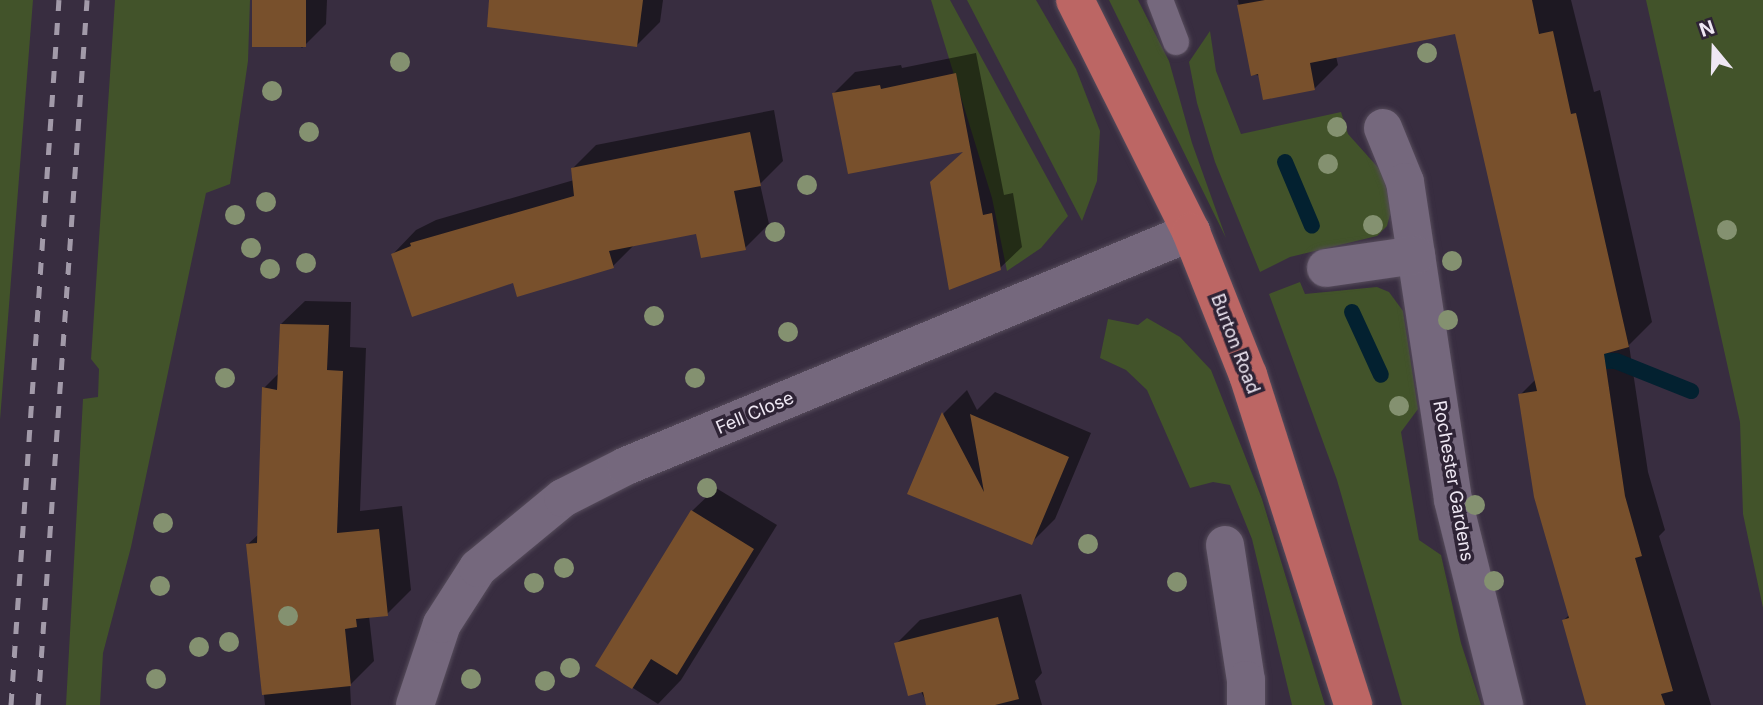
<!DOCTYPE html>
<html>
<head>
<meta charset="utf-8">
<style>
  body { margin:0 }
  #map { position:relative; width:1763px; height:705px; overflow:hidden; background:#382d40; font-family:Inter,sans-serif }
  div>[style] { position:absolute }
  .green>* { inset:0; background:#42532a }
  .shadow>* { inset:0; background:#0007 }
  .stream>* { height:16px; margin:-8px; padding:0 8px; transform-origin:8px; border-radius:8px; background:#032130 }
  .building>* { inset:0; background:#78502c; transform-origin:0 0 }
  .roads { filter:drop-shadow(0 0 2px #564c5b) drop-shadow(0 0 2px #564c5b) }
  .service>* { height:26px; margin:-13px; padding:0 13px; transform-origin:13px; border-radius:13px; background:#75687d }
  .minor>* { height:38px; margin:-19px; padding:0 19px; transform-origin:19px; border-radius:19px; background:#75687d }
  .primary>* { height:38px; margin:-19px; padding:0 19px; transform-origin:19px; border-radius:19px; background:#bc6664 }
  .rail>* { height:5px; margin-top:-2.5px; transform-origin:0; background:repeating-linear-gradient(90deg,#a29aa9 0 12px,transparent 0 24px) }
  .trees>* { width:20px; height:20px; margin:-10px; border-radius:50%; background:#849170 }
  span { translate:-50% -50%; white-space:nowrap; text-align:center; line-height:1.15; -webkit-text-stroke:7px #2e2335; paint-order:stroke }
  .street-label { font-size:18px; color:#eee7f3 }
  .north { position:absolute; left:1679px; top:14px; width:70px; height:70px; -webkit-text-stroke:5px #2e2335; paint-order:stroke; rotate:341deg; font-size:19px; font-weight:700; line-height:28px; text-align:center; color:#eee7f3 }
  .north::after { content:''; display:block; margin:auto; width:24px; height:32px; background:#eee7f3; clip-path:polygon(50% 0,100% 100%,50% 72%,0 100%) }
</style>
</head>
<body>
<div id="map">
  <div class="green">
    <div style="clip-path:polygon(0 0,33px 0,0 420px)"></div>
    <div style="clip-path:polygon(115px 0,250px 0,248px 61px,230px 184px,206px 193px,131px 547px,103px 653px,100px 705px,66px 705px,83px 399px,98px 397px,99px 369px,91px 359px)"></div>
    <div style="clip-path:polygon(931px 0,950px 0,1068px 216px,1041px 248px,1007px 271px,992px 198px)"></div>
    <div style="clip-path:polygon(967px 0,1036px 0,1076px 69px,1100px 131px,1097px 181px,1082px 221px)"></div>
    <div style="clip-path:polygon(1109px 0,1138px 0,1169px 61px,1192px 143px,1226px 238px)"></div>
    <div style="clip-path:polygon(1646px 0,1763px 0,1763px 608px,1743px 514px,1740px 422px)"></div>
    <div style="clip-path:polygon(1210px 31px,1216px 71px,1241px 134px,1341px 112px,1348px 134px,1383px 173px,1391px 211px,1387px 226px,1377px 236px,1290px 257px,1260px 272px,1215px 162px,1197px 103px,1189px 62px)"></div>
    <div style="clip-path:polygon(1300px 282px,1305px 294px,1377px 287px,1389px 292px,1403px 311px,1418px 409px,1401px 432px,1419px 540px,1441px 555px,1461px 643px,1481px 705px,1402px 705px,1337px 480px,1269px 294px)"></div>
    <div style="clip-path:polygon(1147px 318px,1180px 337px,1211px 370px,1262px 499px,1325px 705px,1292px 705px,1252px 539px,1230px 485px,1213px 482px,1190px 488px,1147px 390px,1126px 370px,1100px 358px,1108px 319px,1138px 325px)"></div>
  </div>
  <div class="shadow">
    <div style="clip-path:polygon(253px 0,327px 0,326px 24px,302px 48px)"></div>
    <div style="clip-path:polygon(512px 0,663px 0,660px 22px,636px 46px)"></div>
    <div style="clip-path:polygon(1238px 0,1571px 0,1594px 92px,1600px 90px,1652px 322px,1629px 345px,1648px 472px,1665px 530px,1659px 536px,1711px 705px,1590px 705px,1564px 620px,1570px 614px,1520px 395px,1536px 379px,1457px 33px,1336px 56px,1338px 65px,1314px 89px,1252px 74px)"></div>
    <div style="clip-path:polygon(976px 53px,1004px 195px,1013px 193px,1022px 247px,1000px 268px,950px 287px,967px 149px,834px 93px,855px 72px,901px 65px,902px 68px)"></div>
    <div style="clip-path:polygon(774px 110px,783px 161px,760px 184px,769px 224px,745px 248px,697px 232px,635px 244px,613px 266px,514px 281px,393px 254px,416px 230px,436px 220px,574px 180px,573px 168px,596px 145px)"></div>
    <div style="clip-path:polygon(305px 301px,351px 302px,350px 347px,366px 348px,360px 511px,402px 506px,411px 590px,387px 614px,369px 616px,374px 661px,350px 685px,351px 705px,265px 705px,248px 544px,259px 534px,264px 388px,280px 372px,281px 324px)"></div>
    <div style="clip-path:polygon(967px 390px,977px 410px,995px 392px,1091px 433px,1055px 519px,1031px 543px,910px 494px,944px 413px)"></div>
    <div style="clip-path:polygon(716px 488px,777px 525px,681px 680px,658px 704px,597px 665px,692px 511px)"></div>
    <div style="clip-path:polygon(1021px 594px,1042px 673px,1035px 681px,1042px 705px,928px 705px,896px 644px,920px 620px)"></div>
  </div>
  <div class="stream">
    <div style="left:1285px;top:162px;width:69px;rotate:67.1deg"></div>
    <div style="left:1352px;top:312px;width:69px;rotate:65.3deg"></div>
    <div style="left:1584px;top:361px;width:32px"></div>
    <div style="left:1616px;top:361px;width:81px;rotate:21.8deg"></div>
  </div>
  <div class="building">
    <div style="left:252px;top:0;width:54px;height:47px"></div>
    <div style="clip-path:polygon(489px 0,643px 0,637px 47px,487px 27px)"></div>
    <div style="clip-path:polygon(1265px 0,1532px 0,1539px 34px,1553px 31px,1571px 114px,1576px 113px,1629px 347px,1604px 354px,1625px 496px,1642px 556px,1635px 558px,1673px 691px,1661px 694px,1665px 705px,1586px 705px,1562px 620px,1569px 618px,1534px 497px,1518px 394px,1537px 391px,1455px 34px,1310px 63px,1315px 90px,1263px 100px,1258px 74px,1251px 76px,1237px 5px)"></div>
    <div style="clip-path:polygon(956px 73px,983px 215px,992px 213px,1001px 270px,949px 290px,930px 182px,963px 152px,848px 174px,832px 93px,880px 85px,881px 89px)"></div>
    <div style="clip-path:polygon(750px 132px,761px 186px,734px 191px,746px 250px,701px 258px,696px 234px,609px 251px,614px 268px,517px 297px,513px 283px,412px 317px,391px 254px,411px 246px,410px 243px,574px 196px,571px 168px)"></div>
    <div style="clip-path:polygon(280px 324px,329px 325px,327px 370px,343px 371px,337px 533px,379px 529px,388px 616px,356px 619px,357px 627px,345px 629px,351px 686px,262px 695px,246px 544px,257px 543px,262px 387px,277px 390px)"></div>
    <div style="clip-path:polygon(942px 412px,984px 492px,970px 414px,1069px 457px,1032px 545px,907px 494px)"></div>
    <div style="clip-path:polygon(691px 510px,754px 549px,677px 675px,651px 659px,632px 689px,595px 666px)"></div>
    <div style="clip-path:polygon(998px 617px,1019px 699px,995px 705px,926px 705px,923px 692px,908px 696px,894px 643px)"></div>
  </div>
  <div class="roads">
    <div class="service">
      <div style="left:1160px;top:0;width:45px;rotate:69.1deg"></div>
    </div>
    <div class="minor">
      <div style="left:1383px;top:128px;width:58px;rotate:67.8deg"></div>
      <div style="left:1405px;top:182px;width:322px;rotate:81.4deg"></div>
      <div style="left:1453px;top:500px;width:211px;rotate:76deg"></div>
      <div style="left:1326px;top:268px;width:91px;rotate:-8.2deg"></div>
      <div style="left:1225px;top:545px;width:137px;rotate:81.2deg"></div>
      <div style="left:1246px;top:680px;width:25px;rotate:90deg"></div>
      <div style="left:415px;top:705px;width:85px;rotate:-71.6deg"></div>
      <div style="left:442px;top:624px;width:67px;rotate:-57.3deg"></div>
      <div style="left:478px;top:568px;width:110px;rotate:-39.5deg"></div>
      <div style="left:563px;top:498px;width:71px;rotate:-26.9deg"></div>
      <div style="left:626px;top:466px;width:612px;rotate:-22.5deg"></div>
    </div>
    <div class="primary">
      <div style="left:1075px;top:0;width:259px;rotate:63.4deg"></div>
      <div style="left:1191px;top:232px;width:154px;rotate:68.3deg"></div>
      <div style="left:1248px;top:375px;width:346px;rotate:72.3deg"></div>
    </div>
  </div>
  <div class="rail">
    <div style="left:11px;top:705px;width:707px;rotate:-86.11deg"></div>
    <div style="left:38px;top:705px;width:707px;rotate:-86.02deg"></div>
  </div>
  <div class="trees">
    <div style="left:1427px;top:53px"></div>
    <div style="left:400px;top:62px"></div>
    <div style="left:272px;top:91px"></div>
    <div style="left:1337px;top:127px"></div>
    <div style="left:309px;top:132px"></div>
    <div style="left:1328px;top:164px"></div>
    <div style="left:807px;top:185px"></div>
    <div style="left:266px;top:202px"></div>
    <div style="left:235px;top:215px"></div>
    <div style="left:1373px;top:225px"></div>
    <div style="left:1727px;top:230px"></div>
    <div style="left:775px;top:232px"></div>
    <div style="left:251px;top:248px"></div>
    <div style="left:1452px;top:261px"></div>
    <div style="left:306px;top:263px"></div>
    <div style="left:270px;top:269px"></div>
    <div style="left:654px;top:316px"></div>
    <div style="left:1448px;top:320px"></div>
    <div style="left:788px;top:332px"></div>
    <div style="left:225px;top:378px"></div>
    <div style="left:695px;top:378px"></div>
    <div style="left:1399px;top:406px"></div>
    <div style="left:707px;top:488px"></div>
    <div style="left:1475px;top:505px"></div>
    <div style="left:163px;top:523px"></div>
    <div style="left:1088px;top:544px"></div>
    <div style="left:564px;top:568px"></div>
    <div style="left:1494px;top:581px"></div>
    <div style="left:1177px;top:582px"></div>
    <div style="left:534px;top:583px"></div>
    <div style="left:160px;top:586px"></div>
    <div style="left:288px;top:616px"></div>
    <div style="left:229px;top:642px"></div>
    <div style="left:199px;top:647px"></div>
    <div style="left:570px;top:668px"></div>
    <div style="left:156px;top:679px"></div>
    <div style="left:471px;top:679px"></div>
    <div style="left:545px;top:681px"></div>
  </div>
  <div class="street-label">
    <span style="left:1235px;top:344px;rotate:69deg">Burton Road</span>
    <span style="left:755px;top:413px;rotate:-23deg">Fell Close</span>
    <span style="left:1453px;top:481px;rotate:80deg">Rochester Gardens</span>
  </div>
  <div class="north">N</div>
</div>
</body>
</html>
